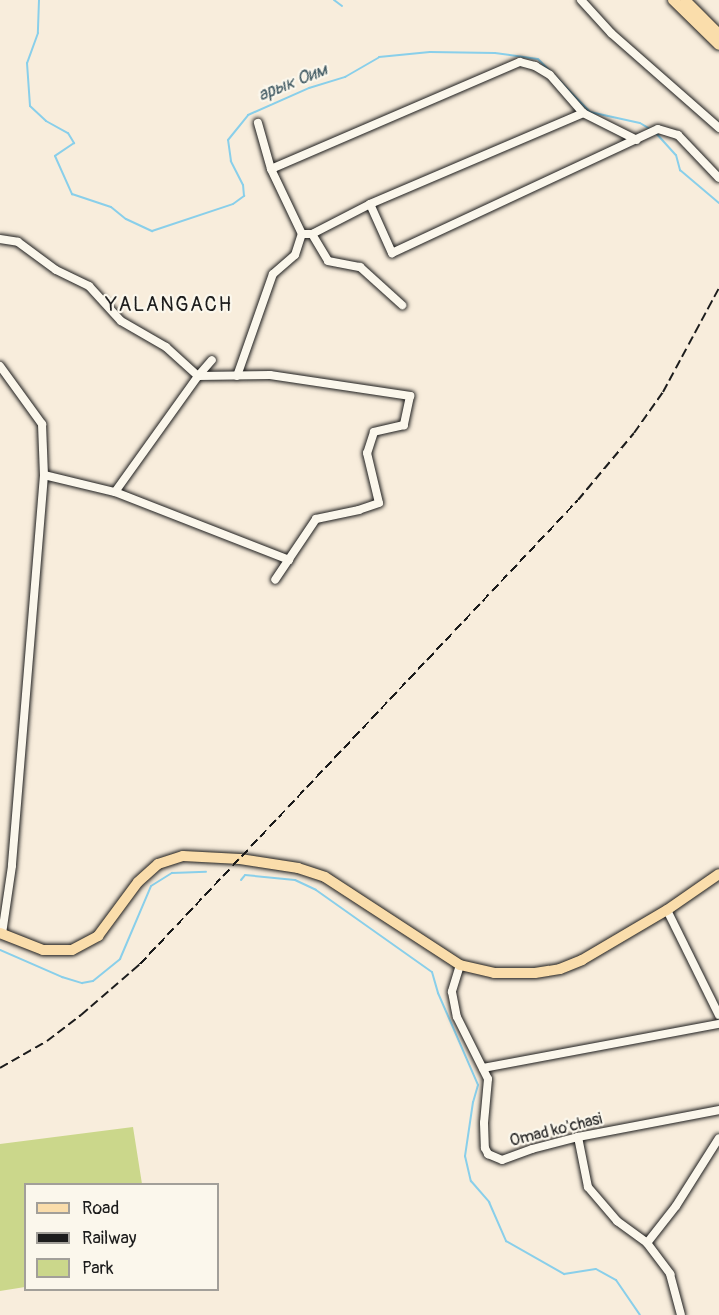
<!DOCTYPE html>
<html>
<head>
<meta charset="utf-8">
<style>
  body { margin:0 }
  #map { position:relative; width:719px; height:1315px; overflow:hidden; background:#f8eddc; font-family:Pangolin,sans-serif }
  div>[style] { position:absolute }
  .green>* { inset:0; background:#cbd78b }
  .stream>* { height:2px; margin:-1px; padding:0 1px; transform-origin:1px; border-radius:1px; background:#89cfea }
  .roads { filter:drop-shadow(0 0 2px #1c1c1c) drop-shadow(0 0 2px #1c1c1c) }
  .minor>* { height:8px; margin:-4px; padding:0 4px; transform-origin:4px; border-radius:4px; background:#fbf7ec }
  .major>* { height:10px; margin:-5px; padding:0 5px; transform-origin:5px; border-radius:5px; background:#faddab }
  .rail>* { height:2px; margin-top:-1px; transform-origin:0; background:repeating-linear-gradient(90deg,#1c1c1c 0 9px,transparent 0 13.5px) }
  span { translate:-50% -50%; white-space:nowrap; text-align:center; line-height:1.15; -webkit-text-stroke:4.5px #fbf7ec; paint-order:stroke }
  .street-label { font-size:16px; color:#1c1c1c }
  .water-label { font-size:18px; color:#425b64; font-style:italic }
  .quarter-label { font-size:20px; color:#1c1c1c; letter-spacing:1.5px }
  .legend { position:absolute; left:24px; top:1183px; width:195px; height:108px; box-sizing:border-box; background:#fbf7ec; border:2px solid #a29f99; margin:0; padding:8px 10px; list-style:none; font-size:18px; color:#1c1c1c }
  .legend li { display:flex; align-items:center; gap:12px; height:30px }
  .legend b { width:30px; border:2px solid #a29f99 }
</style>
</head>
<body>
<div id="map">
  <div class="green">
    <div style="clip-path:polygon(133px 1127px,142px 1184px,26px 1184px,25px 1287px,0 1291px,0 1144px)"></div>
  </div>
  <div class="stream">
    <div style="left:39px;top:0;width:33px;rotate:92deg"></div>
    <div style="left:38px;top:33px;width:32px;rotate:110deg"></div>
    <div style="left:27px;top:63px;width:43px;rotate:86deg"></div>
    <div style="left:30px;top:106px;width:22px;rotate:43deg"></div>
    <div style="left:46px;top:121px;width:25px;rotate:29deg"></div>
    <div style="left:68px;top:133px;width:12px;rotate:59deg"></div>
    <div style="left:74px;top:143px;width:23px;rotate:146deg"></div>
    <div style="left:55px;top:156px;width:42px;rotate:65.9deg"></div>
    <div style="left:72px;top:194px;width:41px;rotate:18.4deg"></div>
    <div style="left:111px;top:207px;width:19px;rotate:39deg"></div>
    <div style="left:126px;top:219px;width:29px;rotate:25deg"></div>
    <div style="left:152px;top:231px;width:85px;rotate:-18.4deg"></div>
    <div style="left:233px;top:204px;width:14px;rotate:-36deg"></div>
    <div style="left:244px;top:196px;width:11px;rotate:-95deg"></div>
    <div style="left:243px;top:185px;width:27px;rotate:-117deg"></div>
    <div style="left:231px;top:161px;width:21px;rotate:-98deg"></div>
    <div style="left:228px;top:140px;width:32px;rotate:-51deg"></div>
    <div style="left:248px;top:115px;width:67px;rotate:-23.9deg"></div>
    <div style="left:309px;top:88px;width:38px;rotate:-17deg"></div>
    <div style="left:345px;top:77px;width:39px;rotate:-30deg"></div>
    <div style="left:379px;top:57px;width:51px;rotate:-5.6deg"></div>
    <div style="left:430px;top:52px;width:65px;rotate:0.9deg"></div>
    <div style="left:495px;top:53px;width:43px;rotate:7.9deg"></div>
    <div style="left:538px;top:59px;width:74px;rotate:45.5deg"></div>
    <div style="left:590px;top:112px;width:51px;rotate:12.4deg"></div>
    <div style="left:640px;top:123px;width:12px;rotate:31deg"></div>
    <div style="left:334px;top:0;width:10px;rotate:37deg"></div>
    <div style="left:655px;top:132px;width:31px;rotate:48deg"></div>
    <div style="left:676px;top:155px;width:16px;rotate:75deg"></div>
    <div style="left:680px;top:170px;width:51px;rotate:40.2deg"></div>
    <div style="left:241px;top:880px;width:6px;rotate:-51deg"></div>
    <div style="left:245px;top:875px;width:50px;rotate:5.7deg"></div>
    <div style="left:295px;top:880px;width:23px;rotate:25deg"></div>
    <div style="left:316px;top:890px;width:142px;rotate:35.3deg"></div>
    <div style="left:432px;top:972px;width:22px;rotate:74deg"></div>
    <div style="left:438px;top:993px;width:100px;rotate:66.5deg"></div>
    <div style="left:478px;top:1085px;width:18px;rotate:106deg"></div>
    <div style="left:473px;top:1102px;width:55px;rotate:98.4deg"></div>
    <div style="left:465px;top:1156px;width:26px;rotate:77deg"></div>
    <div style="left:471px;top:1181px;width:28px;rotate:49deg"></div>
    <div style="left:489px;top:1202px;width:43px;rotate:66.4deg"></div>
    <div style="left:506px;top:1241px;width:67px;rotate:29.6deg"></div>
    <div style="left:564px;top:1274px;width:32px;rotate:-9deg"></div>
    <div style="left:596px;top:1269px;width:23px;rotate:29deg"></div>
    <div style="left:616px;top:1280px;width:42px;rotate:55.6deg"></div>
    <div style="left:0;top:950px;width:68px;rotate:23.5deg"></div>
    <div style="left:62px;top:977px;width:21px;rotate:17deg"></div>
    <div style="left:82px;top:983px;width:11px;rotate:-10deg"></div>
    <div style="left:93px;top:981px;width:35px;rotate:-39deg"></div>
    <div style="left:120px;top:959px;width:79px;rotate:-67deg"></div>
    <div style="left:151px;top:886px;width:25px;rotate:-32deg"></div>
    <div style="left:172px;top:873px;width:34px;rotate:-2deg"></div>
  </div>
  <div class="roads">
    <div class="minor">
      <div style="left:581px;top:0;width:45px;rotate:47.7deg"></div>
      <div style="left:611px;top:33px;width:144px;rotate:41.3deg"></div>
      <div style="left:271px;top:169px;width:271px;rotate:-23.3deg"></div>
      <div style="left:520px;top:62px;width:16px;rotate:15deg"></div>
      <div style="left:535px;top:66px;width:17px;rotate:31deg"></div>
      <div style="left:550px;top:75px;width:50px;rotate:49deg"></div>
      <div style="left:583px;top:113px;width:60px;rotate:26.6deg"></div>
      <div style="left:370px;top:204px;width:54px;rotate:65.8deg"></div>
      <div style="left:392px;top:253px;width:293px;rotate:-25deg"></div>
      <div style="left:658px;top:129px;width:21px;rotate:17deg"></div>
      <div style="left:678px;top:135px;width:59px;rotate:46.4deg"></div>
      <div style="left:302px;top:234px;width:10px"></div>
      <div style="left:312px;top:234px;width:65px;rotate:-27.3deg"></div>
      <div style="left:370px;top:204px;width:232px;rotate:-23.1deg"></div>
      <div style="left:312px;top:234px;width:31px;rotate:59deg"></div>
      <div style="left:328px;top:261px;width:33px;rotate:11deg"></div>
      <div style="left:360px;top:267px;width:57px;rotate:42.1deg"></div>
      <div style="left:0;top:239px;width:18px;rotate:9deg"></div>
      <div style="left:18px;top:242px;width:47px;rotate:36.4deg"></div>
      <div style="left:56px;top:270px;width:37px;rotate:26deg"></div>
      <div style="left:89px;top:286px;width:47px;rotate:47.6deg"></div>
      <div style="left:121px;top:321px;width:52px;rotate:30deg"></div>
      <div style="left:166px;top:347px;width:43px;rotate:42.2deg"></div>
      <div style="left:198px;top:376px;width:72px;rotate:-0.8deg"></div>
      <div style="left:270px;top:375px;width:142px;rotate:8.5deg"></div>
      <div style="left:410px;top:396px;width:30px;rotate:102deg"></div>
      <div style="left:404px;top:425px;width:31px;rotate:167deg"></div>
      <div style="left:374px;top:432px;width:22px;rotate:108deg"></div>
      <div style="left:367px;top:453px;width:51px;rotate:76.5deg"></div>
      <div style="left:379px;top:503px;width:21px;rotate:161deg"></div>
      <div style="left:359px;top:510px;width:44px;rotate:168.2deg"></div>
      <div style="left:316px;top:519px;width:73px;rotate:123.9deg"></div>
      <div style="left:0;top:366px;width:72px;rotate:54.1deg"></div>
      <div style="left:42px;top:424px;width:51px;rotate:87.8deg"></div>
      <div style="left:44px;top:475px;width:392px;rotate:94.7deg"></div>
      <div style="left:12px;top:866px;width:69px;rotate:98.4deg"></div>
      <div style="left:237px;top:376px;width:108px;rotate:-70.6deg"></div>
      <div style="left:273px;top:274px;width:29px;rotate:-41deg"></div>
      <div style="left:295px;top:255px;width:22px;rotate:-72deg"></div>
      <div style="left:302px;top:234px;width:72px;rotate:-115.5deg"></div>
      <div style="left:271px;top:169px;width:48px;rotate:-105.8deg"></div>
      <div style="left:44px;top:475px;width:73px;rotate:13.5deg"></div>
      <div style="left:115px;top:492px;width:187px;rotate:21.3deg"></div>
      <div style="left:115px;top:492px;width:143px;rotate:-54.4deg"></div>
      <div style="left:198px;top:376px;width:21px;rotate:-49deg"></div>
      <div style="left:667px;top:910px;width:117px;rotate:63.7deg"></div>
      <div style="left:460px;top:965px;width:28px;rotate:107deg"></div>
      <div style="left:452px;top:992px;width:25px;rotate:79deg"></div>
      <div style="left:457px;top:1017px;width:69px;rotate:63.4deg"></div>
      <div style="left:488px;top:1079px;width:44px;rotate:95.2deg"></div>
      <div style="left:484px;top:1123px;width:25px;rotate:88deg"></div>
      <div style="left:485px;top:1148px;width:7px;rotate:63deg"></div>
      <div style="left:488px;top:1154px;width:15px;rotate:23deg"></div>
      <div style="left:502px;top:1160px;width:32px;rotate:-20deg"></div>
      <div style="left:532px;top:1149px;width:48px;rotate:-14.6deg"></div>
      <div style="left:578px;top:1137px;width:144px;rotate:-10.8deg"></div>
      <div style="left:483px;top:1068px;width:240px;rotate:-10.6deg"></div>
      <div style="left:578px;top:1137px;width:51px;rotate:78.7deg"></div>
      <div style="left:588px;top:1187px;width:45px;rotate:49.5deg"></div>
      <div style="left:617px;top:1221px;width:37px;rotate:36deg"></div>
      <div style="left:647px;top:1243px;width:39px;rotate:53deg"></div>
      <div style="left:670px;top:1274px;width:42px;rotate:75deg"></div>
      <div style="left:647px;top:1243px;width:47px;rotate:-51.9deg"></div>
      <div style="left:676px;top:1206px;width:80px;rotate:-57.7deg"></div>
    </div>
    <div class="major">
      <div style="left:673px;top:0;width:64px;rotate:44.4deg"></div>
      <div style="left:685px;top:0;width:48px;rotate:45deg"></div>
      <div style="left:0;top:933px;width:46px;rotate:21.6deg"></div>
      <div style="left:43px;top:950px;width:29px"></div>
      <div style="left:72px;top:950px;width:30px;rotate:-28deg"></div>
      <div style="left:98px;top:936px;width:67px;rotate:-53.5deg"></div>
      <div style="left:138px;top:882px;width:27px;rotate:-42deg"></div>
      <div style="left:158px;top:864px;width:26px;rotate:-18deg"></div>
      <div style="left:183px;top:856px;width:57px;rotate:3deg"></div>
      <div style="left:240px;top:859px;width:59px;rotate:8.8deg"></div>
      <div style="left:298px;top:868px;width:28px;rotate:18deg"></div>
      <div style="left:325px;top:877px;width:161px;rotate:33.1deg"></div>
      <div style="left:460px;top:965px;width:35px;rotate:13deg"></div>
      <div style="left:494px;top:973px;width:41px"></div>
      <div style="left:535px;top:973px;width:25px;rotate:-9deg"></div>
      <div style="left:560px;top:969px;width:24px;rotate:-22deg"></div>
      <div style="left:582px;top:960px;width:99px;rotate:-30.5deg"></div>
      <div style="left:667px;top:910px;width:63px;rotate:-34.7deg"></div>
    </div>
  </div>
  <div class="rail">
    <div style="left:0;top:1068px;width:54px;rotate:-29.9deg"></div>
    <div style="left:47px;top:1041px;width:43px;rotate:-37.4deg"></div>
    <div style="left:81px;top:1015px;width:78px;rotate:-40.8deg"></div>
    <div style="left:140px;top:964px;width:638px;rotate:-46.65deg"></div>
    <div style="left:578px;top:500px;width:87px;rotate:-50.1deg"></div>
    <div style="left:634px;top:433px;width:50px;rotate:-54.7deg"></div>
    <div style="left:663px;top:392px;width:118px;rotate:-61.7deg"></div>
  </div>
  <div class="street-label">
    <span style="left:556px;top:1130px;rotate:-14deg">Omad ko'chasi</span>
  </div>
  <div class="water-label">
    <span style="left:293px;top:83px;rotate:-22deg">арык Оим</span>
  </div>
  <div class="quarter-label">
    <span style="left:169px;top:304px">YALANGACH</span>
  </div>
  <ul class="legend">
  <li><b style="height:8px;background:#faddab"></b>Road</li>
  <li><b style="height:8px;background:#1c1c1c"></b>Railway</li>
  <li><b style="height:16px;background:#cbd78b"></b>Park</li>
  </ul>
</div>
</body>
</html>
